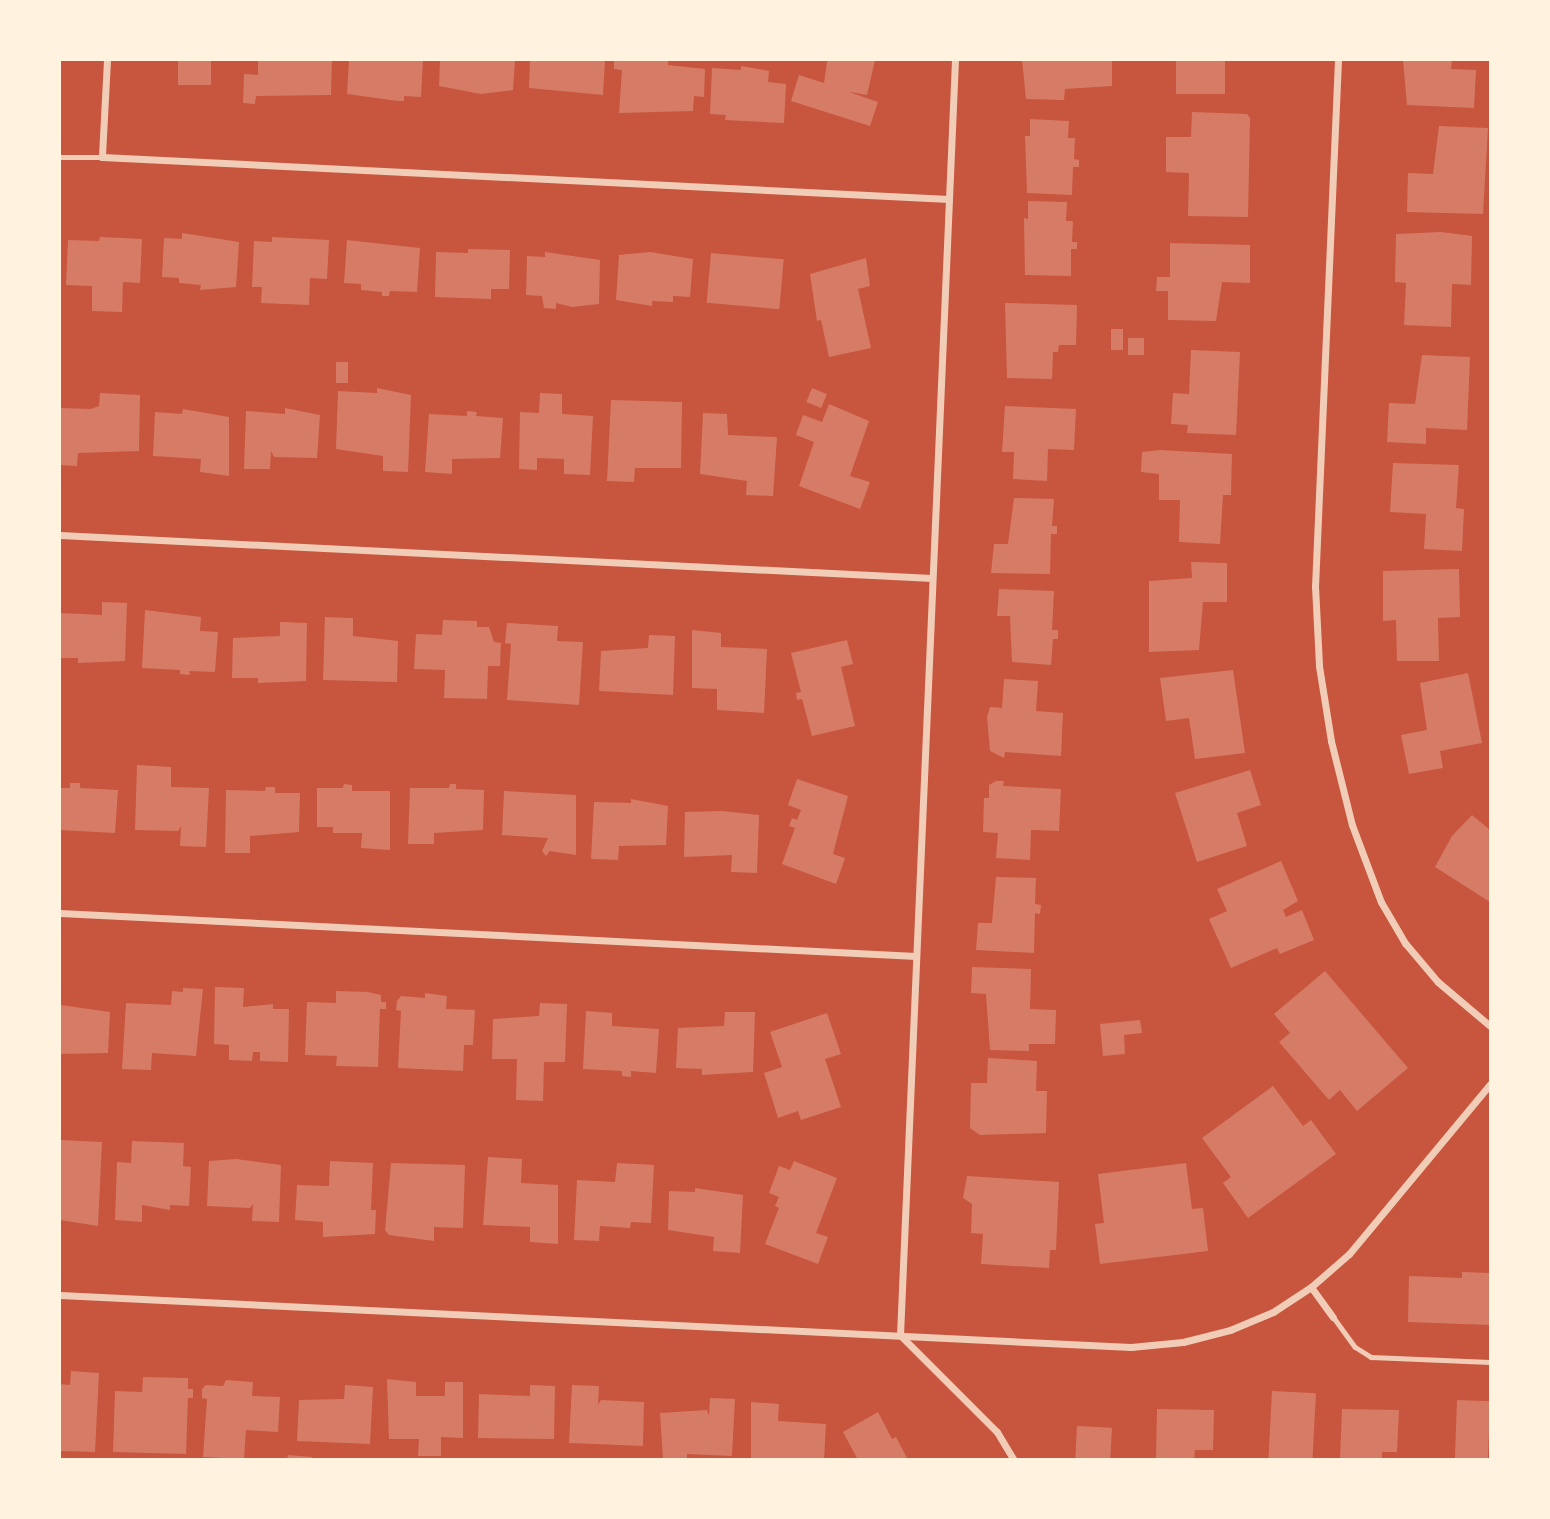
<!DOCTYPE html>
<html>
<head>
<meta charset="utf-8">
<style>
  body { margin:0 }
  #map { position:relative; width:1550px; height:1519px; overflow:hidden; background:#c8553d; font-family:Karla,sans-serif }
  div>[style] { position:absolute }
  .building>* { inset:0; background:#d67c66; transform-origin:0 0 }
  .service>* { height:5px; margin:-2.5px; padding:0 2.5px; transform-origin:2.5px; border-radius:2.5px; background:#f1ccb7 }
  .minor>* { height:7px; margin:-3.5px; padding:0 3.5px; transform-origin:3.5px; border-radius:3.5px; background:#f1ccb7 }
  span { translate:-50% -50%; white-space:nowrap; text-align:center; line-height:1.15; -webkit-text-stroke:6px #fff3e0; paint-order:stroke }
  .frame { position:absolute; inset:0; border:61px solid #fff3e0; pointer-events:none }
</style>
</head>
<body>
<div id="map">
  <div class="building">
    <div style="left:178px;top:60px;width:33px;height:25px"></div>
    <div style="clip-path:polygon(258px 60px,332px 60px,331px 95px,256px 96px,255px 104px,243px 103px,244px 74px,258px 75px)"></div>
    <div style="clip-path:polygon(349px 60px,423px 60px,421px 97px,404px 96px,404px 101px,398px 101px,347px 94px)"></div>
    <div style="clip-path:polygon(440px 60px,515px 60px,513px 90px,481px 94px,439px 86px)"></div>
    <div style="clip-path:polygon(530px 60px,605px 60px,603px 95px,529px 88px)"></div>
    <div style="clip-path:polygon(614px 60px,668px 60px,668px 65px,705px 69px,704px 97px,694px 96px,693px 111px,619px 113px,622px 70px,614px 69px)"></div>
    <div style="clip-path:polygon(832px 60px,875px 60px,867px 95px,849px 92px,878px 102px,870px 126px,791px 101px,799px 75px,824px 83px,827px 62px)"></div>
    <div style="clip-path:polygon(1022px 60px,1112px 60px,1112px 86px,1065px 89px,1064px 100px,1026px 99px)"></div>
    <div style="left:1176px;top:60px;width:49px;height:34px"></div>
    <div style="clip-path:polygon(1403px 60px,1452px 60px,1451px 69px,1476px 70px,1474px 108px,1407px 105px)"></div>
    <div style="clip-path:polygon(741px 66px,769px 71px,768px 82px,786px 84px,784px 123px,725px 120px,726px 115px,710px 114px,712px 68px,741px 70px)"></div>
    <div style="clip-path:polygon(1192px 112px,1247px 114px,1250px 118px,1248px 217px,1188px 216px,1189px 173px,1166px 172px,1166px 137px,1191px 137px)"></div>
    <div style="clip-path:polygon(1030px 119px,1069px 121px,1068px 138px,1075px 138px,1074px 159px,1079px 160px,1079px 167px,1073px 167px,1072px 195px,1027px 193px,1025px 136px,1030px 136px)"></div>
    <div style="clip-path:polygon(1439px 126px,1488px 128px,1483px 214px,1407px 212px,1408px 173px,1433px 174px)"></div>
    <div style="clip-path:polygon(1028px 201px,1067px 202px,1066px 221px,1073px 221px,1072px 242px,1077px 242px,1077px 249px,1071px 249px,1071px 276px,1025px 275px,1024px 218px,1028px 219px)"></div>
    <div style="clip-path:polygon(1441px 232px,1472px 236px,1471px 285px,1452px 284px,1451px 327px,1404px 325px,1406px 283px,1395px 282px,1396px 234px)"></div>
    <div style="clip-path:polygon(182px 233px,239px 242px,236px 287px,200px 290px,201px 285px,179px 283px,179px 278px,162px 277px,164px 238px,182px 239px)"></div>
    <div style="clip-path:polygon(100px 237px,142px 239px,140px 283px,123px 282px,122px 312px,92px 311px,92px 286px,66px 285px,68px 240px,99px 241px)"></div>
    <div style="clip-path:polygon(272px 237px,329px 240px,327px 279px,310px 278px,309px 305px,261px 303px,262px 287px,252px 287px,254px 241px,272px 242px)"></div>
    <div style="clip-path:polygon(347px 240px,420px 248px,417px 292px,390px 291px,389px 296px,382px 296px,382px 292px,361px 290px,361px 284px,344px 283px)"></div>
    <div style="clip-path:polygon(1170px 243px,1250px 245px,1250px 283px,1222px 282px,1216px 321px,1168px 320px,1168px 291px,1156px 291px,1157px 277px,1170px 277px)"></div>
    <div style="clip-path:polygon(468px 249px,510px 250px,509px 289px,491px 289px,491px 299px,435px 297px,436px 252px,468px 253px)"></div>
    <div style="clip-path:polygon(545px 252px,600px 260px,599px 304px,572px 307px,556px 303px,556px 309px,544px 308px,542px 296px,526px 295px,527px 256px,545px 257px)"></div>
    <div style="clip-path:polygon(650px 252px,693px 259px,690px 297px,673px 296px,673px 302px,652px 301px,652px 306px,616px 300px,619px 255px)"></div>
    <div style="left:711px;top:253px;width:73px;height:50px;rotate:5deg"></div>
    <div style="clip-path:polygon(866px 258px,870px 286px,858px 289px,871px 348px,829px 357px,821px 320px,817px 321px,810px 274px)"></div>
    <div style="clip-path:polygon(1005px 303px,1077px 305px,1076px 345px,1059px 345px,1058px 352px,1053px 352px,1052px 379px,1007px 378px)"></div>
    <div style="left:1111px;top:329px;width:12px;height:21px"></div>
    <div style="left:1128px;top:338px;width:16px;height:17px"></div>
    <div style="clip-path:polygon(1191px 350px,1240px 352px,1236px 435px,1187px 433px,1188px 425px,1171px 424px,1173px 393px,1189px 394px)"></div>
    <div style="clip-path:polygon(1422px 355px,1470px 357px,1467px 430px,1426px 428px,1426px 444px,1387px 442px,1389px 403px,1415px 404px)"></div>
    <div style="left:336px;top:362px;width:12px;height:21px"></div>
    <div style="clip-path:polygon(377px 388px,411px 395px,408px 472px,383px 471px,383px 456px,336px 449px,338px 391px,377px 393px)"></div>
    <div style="left:812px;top:388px;width:16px;height:15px;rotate:22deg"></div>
    <div style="clip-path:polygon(100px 393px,140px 395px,139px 451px,78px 453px,77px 466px,60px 465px,60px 408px,91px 409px,99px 406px)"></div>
    <div style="clip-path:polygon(540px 393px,562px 394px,562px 414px,593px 416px,590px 475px,564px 474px,564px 459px,537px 458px,537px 470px,519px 469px,520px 412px,539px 413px)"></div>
    <div style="clip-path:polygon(611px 400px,682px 402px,681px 468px,635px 468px,634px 482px,607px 481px)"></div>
    <div style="clip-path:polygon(829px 404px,869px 421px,850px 476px,870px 482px,860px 509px,799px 486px,814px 442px,796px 435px,803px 415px,822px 422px)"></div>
    <div style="clip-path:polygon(1005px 406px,1076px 409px,1074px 450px,1048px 449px,1047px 481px,1013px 479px,1014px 452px,1002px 452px)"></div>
    <div style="clip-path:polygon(285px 408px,320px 415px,317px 458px,274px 457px,271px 451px,270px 469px,244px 469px,246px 411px,285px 414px)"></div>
    <div style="clip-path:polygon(183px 409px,229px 417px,229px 476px,200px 472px,201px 459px,153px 456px,155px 412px,182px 414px)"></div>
    <div style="clip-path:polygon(467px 411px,477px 412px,476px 416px,503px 418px,500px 458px,452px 459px,452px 474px,425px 472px,429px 414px,467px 416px)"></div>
    <div style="clip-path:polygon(703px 413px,727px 414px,728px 435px,777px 437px,773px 496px,746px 495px,747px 481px,700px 474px)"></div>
    <div style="clip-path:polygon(1160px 450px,1232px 454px,1231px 495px,1223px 495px,1220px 544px,1179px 542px,1180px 500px,1159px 500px,1159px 474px,1141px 472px,1142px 452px)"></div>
    <div style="clip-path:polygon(1393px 463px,1459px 465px,1456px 508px,1464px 509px,1462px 551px,1424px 549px,1426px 514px,1390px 512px)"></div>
    <div style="clip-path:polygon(1014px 498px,1054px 499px,1052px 526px,1057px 526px,1057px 534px,1051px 534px,1050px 574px,991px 573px,994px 544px,1008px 544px)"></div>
    <div style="clip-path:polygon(1191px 562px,1227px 563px,1227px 602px,1203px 602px,1199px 650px,1149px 652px,1149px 581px,1192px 578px)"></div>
    <div style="clip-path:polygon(1459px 569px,1460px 617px,1438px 618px,1439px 661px,1397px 661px,1396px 620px,1383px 621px,1383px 571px)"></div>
    <div style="clip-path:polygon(999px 589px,1054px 591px,1052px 630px,1058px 630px,1058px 639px,1053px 639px,1051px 665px,1012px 662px,1010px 616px,997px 616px)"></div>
    <div style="clip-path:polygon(102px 602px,127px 603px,125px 661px,78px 663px,78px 658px,60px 658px,60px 613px,102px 615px)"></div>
    <div style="clip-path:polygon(145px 610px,201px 617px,200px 631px,218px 632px,215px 672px,189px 671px,190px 675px,180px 674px,180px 670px,142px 668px)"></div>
    <div style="clip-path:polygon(325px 617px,353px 618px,353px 636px,398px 641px,397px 682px,323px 680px)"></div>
    <div style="clip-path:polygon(443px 620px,477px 621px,477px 627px,489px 627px,494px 642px,501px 643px,500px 666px,488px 666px,487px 699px,444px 698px,445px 670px,414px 669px,416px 634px,442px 635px)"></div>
    <div style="clip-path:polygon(280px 622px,307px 623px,306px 681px,258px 683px,258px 678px,232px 678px,233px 638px,280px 636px)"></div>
    <div style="clip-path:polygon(507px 623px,558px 626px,557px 641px,583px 642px,579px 705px,507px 700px,511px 644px,505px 643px)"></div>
    <div style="clip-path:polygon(692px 630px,721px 633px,721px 647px,767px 649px,764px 713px,717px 710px,717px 689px,692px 688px)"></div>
    <div style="clip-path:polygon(649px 635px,675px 636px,673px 695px,599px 691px,601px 651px,648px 648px)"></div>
    <div style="clip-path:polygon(847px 640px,853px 664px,841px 667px,855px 726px,812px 736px,802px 699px,797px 700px,796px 693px,801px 692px,791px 653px)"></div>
    <div style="clip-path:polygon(1233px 670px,1245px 753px,1195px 759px,1189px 718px,1166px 721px,1160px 678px)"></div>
    <div style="clip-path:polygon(1468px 673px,1482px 743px,1440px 751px,1443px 768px,1409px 774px,1401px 735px,1427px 730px,1420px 683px)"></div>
    <div style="clip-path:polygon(1004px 679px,1038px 681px,1036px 711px,1063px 713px,1061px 756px,1005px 752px,1004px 758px,990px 751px,987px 717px,990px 707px,1002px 708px)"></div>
    <div style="clip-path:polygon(137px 765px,171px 767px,171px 787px,209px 788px,206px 847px,180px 846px,181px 826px,178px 831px,135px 830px)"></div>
    <div style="clip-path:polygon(1250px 770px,1261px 805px,1237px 813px,1247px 846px,1197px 862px,1175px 793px)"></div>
    <div style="clip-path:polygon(797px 779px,848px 796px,833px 854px,845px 858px,836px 884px,782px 864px,795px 828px,789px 826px,792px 818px,797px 820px,801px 810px,788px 805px)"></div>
    <div style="clip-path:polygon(996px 781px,1004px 781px,1003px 786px,1061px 789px,1059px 831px,1031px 830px,1030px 860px,996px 858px,998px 833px,983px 832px,984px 798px,989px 798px,989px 785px)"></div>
    <div style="clip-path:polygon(70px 783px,80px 783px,80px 788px,118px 790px,115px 833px,60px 830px,60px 788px,70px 788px)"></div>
    <div style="clip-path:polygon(344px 784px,352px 785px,352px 791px,390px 791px,390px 850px,361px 848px,362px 833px,333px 833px,333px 827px,317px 827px,317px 788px,343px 788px)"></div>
    <div style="clip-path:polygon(450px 784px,456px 784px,456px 789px,484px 790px,483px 830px,434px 833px,434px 844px,408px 844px,410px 788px,449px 788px)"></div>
    <div style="clip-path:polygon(266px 787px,275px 787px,275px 793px,300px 793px,299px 832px,250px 836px,250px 853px,225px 853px,226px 790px,265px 791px)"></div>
    <div style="clip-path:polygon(504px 791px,576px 795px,576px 855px,550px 851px,546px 856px,542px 851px,548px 838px,502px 835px)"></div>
    <div style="clip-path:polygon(631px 799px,668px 806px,666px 845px,619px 846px,618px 860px,591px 859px,594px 802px,631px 803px)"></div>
    <div style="clip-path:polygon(722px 811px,759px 815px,757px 873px,731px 872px,732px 855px,684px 857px,685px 812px)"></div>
    <div style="clip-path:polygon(1472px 815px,1490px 830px,1490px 902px,1435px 867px,1452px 836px)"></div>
    <div style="clip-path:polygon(1281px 861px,1298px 901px,1283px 910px,1286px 917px,1302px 910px,1314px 940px,1280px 954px,1277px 948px,1231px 968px,1209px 919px,1227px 911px,1217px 889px)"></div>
    <div style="clip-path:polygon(996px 877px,1036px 878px,1035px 904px,1041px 905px,1040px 914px,1035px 913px,1034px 953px,976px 950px,978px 923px,992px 923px)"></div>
    <div style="clip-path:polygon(972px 967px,1031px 969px,1030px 1009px,1056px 1010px,1055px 1044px,1029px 1044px,1029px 1051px,990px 1050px,986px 994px,971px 993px)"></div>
    <div style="clip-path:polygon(1325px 971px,1408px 1068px,1357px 1111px,1340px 1090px,1329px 1100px,1279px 1042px,1290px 1033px,1274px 1014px)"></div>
    <div style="clip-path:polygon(215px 987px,244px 988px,243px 1007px,273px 1004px,273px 1009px,289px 1009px,288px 1062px,260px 1061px,260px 1052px,253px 1052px,252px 1061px,229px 1060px,229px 1045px,214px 1044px)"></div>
    <div style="clip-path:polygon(183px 988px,203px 989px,196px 1056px,152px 1053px,151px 1070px,122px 1069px,126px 1003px,171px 1005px,172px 991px,183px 992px)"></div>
    <div style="clip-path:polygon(336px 991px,368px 992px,381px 995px,381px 1002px,386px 1002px,386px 1009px,380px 1009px,378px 1067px,336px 1066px,337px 1056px,305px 1055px,307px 1002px,336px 1003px)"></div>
    <div style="clip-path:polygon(425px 993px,447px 996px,446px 1009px,475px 1010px,473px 1045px,464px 1045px,463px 1071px,398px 1068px,401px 1011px,396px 1010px,397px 1001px,401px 996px,425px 998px)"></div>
    <div style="clip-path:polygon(540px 1003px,567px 1004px,565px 1062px,544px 1062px,543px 1101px,516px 1100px,517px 1059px,492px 1059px,493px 1019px,539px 1016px)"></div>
    <div style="clip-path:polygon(60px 1005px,110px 1012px,108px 1053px,60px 1054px)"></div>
    <div style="clip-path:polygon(586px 1011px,612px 1013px,612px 1026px,659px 1029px,656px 1073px,631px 1071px,631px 1077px,622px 1076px,622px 1071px,583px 1069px)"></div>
    <div style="clip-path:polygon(725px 1012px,755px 1012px,753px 1072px,702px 1075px,702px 1069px,676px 1068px,678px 1028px,724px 1026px)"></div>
    <div style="clip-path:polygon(827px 1013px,841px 1054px,825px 1059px,841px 1107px,801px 1120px,798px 1111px,778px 1118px,764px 1073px,782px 1067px,770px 1032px)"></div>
    <div style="clip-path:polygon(1140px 1020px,1142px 1033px,1124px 1035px,1125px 1054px,1103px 1056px,1100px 1024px)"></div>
    <div style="clip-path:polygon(988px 1058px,1037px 1061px,1036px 1091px,1047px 1091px,1046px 1133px,980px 1135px,970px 1128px,971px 1083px,987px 1083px)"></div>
    <div style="clip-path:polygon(1273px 1086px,1303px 1126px,1311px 1120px,1336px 1154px,1248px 1218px,1223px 1183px,1231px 1177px,1202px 1138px)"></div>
    <div style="clip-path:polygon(60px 1140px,102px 1142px,98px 1226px,60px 1220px)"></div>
    <div style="clip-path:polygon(132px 1141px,184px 1143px,183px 1166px,191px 1167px,189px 1206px,170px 1205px,170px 1210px,142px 1205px,142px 1222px,115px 1220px,117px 1162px,131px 1163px)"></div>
    <div style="clip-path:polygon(488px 1157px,522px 1159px,521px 1183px,558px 1185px,558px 1244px,530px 1242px,530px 1227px,483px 1225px)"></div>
    <div style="clip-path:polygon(236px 1159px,281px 1165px,279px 1222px,252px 1221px,253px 1204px,250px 1208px,207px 1206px,209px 1161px)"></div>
    <div style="clip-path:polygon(330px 1161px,373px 1163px,371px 1210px,376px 1210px,375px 1234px,323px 1237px,323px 1222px,295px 1220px,297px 1185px,329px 1186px)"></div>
    <div style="clip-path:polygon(794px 1161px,837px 1178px,816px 1233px,828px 1237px,818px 1264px,765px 1244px,779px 1208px,775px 1206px,779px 1197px,769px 1193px,779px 1166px,790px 1170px)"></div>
    <div style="clip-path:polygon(391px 1163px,465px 1165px,463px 1228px,434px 1227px,434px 1241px,389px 1235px,385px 1230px)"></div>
    <div style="clip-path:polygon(617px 1163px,654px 1165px,651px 1223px,631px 1222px,630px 1228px,600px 1226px,599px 1241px,574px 1240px,577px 1180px,615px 1182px)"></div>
    <div style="clip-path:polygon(1186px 1163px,1192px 1209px,1203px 1208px,1208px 1251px,1100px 1264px,1095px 1224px,1104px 1223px,1098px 1174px)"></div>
    <div style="clip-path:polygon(967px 1176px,1059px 1182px,1056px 1250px,1050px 1250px,1049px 1268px,981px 1264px,983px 1234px,971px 1233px,972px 1204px,963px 1198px)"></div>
    <div style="clip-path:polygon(695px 1188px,743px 1195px,740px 1253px,713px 1251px,714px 1237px,668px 1230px,669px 1191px,695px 1192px)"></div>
    <div style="clip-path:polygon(1462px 1272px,1490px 1273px,1490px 1325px,1408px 1322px,1409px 1276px,1462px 1278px)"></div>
    <div style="clip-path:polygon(71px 1371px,99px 1373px,95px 1452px,60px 1451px,60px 1384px,70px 1385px)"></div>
    <div style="clip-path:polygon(143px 1377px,188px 1378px,188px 1389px,193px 1389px,193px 1398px,188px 1398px,186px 1454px,113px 1452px,115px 1391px,142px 1392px)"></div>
    <div style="clip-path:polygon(387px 1379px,416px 1382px,416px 1396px,445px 1396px,445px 1382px,463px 1382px,463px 1438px,441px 1437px,441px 1456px,418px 1456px,419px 1439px,389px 1439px)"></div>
    <div style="clip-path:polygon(226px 1380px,253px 1382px,252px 1396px,280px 1397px,278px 1432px,246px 1430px,244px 1459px,203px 1457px,207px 1399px,202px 1398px,202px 1389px,206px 1385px,223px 1386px)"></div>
    <div style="clip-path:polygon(345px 1385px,373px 1387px,370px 1444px,297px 1441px,299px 1400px,344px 1399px)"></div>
    <div style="clip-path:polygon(530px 1385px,555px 1386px,554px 1439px,478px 1438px,479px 1394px,530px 1396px)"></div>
    <div style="clip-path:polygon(572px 1385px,599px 1386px,598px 1405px,601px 1400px,644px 1402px,643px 1446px,569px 1443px)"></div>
    <div style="left:1272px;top:1391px;width:44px;height:69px;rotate:3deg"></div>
    <div style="clip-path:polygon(710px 1398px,735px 1399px,732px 1456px,687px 1454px,687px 1460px,663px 1460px,660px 1413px,707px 1410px,709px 1416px)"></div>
    <div style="left:1457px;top:1400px;width:33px;height:60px;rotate:2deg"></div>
    <div style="clip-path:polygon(751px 1402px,779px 1404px,778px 1421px,826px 1424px,824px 1460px,751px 1460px)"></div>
    <div style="clip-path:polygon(1157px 1409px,1214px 1410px,1213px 1450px,1195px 1450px,1194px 1460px,1156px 1460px)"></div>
    <div style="clip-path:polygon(1342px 1409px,1399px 1410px,1397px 1452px,1382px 1452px,1382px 1460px,1340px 1460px)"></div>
    <div style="clip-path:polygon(878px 1412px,892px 1439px,896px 1437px,908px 1460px,858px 1460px,843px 1432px)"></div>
    <div style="left:1077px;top:1426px;width:35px;height:34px;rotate:3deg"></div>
    <div style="clip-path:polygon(288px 1455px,312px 1457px,311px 1460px,287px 1460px)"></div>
  </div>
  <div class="service">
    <div style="left:60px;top:157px;width:42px"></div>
    <div style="left:1333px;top:1317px;width:37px;rotate:54deg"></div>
    <div style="left:1355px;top:1347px;width:19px;rotate:32deg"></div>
    <div style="left:1371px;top:1357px;width:119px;rotate:2.4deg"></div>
  </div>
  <div class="minor">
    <div style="left:107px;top:60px;width:97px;rotate:93deg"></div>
    <div style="left:102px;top:157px;width:848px;rotate:2.84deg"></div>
    <div style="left:955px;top:60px;width:1276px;rotate:92.47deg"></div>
    <div style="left:900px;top:1335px;width:137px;rotate:45deg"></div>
    <div style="left:997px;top:1432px;width:33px;rotate:59deg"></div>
    <div style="left:1338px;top:60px;width:527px;rotate:92.5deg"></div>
    <div style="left:1315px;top:586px;width:80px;rotate:87.1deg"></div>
    <div style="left:1319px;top:666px;width:76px;rotate:80.9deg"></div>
    <div style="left:1331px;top:741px;width:87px;rotate:76deg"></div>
    <div style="left:1352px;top:825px;width:82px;rotate:69.4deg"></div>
    <div style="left:1381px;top:902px;width:48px;rotate:59.7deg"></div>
    <div style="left:1405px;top:943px;width:51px;rotate:49.8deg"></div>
    <div style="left:1438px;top:982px;width:68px;rotate:40.2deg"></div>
    <div style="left:60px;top:535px;width:873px;rotate:2.82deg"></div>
    <div style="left:60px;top:913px;width:857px;rotate:2.88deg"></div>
    <div style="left:1311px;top:1287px;width:37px;rotate:54deg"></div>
    <div style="left:60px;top:1295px;width:1072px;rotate:2.78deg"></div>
    <div style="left:1131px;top:1347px;width:52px;rotate:-5.5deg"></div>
    <div style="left:1183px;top:1342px;width:49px;rotate:-14.3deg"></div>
    <div style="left:1230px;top:1330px;width:47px;rotate:-22.7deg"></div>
    <div style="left:1273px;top:1312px;width:45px;rotate:-33.3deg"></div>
    <div style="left:1311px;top:1287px;width:50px;rotate:-41deg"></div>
    <div style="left:1349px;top:1254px;width:221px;rotate:-50.3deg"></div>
  </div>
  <div class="frame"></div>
</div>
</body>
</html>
